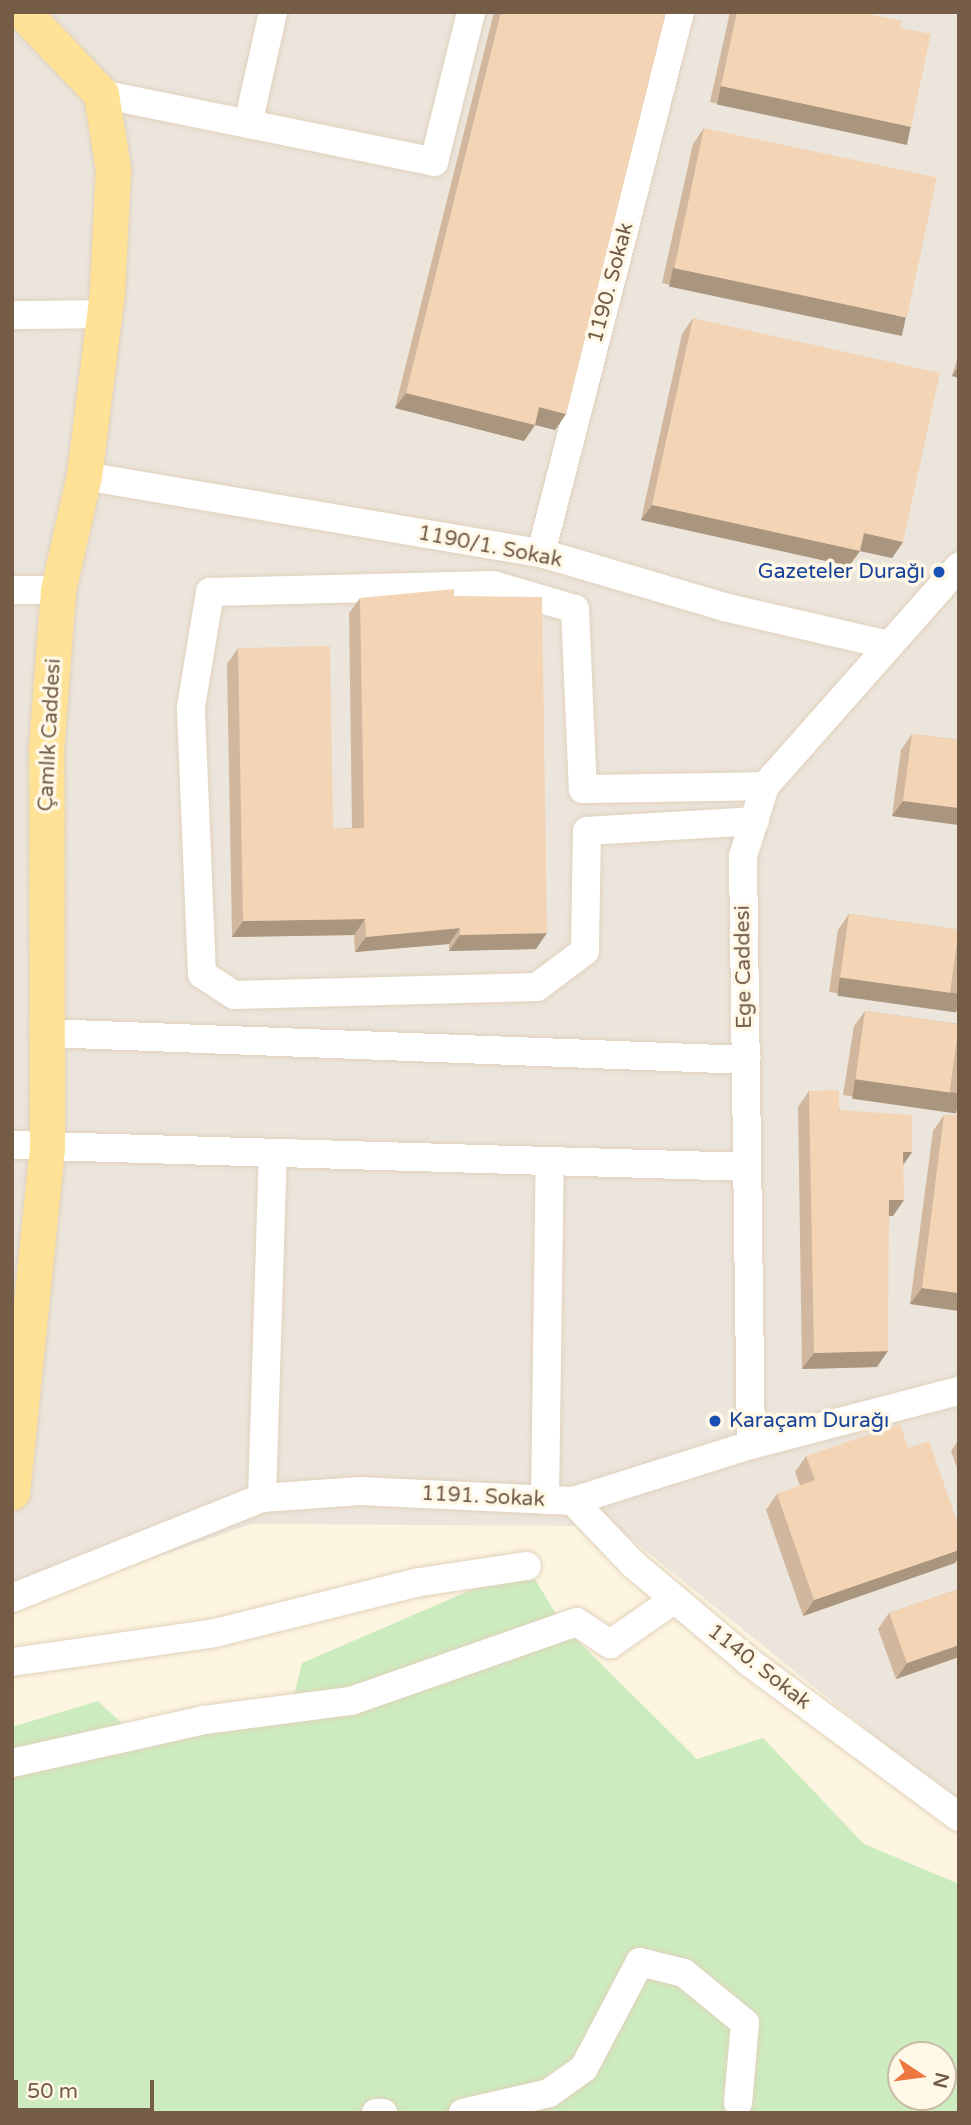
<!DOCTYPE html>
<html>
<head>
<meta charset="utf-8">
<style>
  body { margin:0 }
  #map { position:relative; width:971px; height:2125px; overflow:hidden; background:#fdf5e0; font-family:"Varela Round",sans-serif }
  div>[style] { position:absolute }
  .industrial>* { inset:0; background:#ebe5dc }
  .green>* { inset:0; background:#ccebbe }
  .roads { filter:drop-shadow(0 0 2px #e1d1bc) drop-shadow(0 0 2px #e1d1bc) }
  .minor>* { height:28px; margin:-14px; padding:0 14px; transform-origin:14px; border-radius:14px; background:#fff }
  .major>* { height:35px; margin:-17.5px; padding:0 17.5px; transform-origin:17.5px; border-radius:17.5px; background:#ffe295 }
  .wall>* { inset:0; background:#d1b79d }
  .shaded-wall>* { inset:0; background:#aa957f; transform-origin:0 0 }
  .building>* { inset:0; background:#f3d5b6; transform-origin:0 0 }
  .dots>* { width:19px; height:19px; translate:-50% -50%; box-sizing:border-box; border:4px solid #fff8e7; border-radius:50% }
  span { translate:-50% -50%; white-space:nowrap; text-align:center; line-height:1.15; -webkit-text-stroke:7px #fff8e7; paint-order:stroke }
  .street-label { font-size:21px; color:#745c47 }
  .transit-label { font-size:21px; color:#164399 }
  .right { translate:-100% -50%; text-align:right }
  .left { translate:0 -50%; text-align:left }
  .frame { position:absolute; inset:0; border:14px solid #745c47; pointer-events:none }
  .north { position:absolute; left:887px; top:2041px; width:70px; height:70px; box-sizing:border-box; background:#fff8e7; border:2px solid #c7baa7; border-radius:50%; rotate:103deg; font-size:19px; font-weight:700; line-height:28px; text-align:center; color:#745c47 }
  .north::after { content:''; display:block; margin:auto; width:24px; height:32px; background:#ec7840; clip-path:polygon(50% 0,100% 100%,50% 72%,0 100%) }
  .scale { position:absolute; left:14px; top:2080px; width:140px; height:32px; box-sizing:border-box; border:4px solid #745c47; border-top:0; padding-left:9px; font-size:21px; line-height:24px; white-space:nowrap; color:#745c47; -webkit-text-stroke:5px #fff8e7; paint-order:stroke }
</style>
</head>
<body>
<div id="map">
  <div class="industrial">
    <div style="clip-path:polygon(12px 12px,959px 12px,959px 1804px,615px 1526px,251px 1524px,12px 1608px)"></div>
  </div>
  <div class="green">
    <div style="clip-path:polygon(evenodd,527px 1566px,564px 1627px,697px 1759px,763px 1738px,864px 1844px,959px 1884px,959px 2113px,12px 2113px,12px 1727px,98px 1701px,133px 1734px,291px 1708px,302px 1663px,527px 1566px,901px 2055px,943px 2055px,943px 2097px,901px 2097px,901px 2055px)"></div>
  </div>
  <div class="roads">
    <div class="minor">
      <div style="left:101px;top:94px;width:340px;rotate:11.5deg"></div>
      <div style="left:434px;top:162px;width:154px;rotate:-76.1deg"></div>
      <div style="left:248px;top:124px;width:115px;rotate:-77.4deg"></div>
      <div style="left:12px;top:315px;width:92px;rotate:-0.6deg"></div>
      <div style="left:84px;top:476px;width:463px;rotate:9.6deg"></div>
      <div style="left:541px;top:553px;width:191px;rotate:16.4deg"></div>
      <div style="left:724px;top:607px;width:169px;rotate:13deg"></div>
      <div style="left:541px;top:553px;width:559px;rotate:-75.59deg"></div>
      <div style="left:12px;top:590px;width:46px"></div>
      <div style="left:755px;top:821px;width:168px;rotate:176.6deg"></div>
      <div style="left:587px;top:831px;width:120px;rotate:91deg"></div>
      <div style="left:585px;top:951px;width:60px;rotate:143.1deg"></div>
      <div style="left:537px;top:987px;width:303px;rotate:178.5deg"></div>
      <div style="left:234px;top:995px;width:38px;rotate:-147deg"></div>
      <div style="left:202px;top:974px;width:267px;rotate:-92.4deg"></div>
      <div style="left:191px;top:707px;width:117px;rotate:-80.6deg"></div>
      <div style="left:210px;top:592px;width:283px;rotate:-1.4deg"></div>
      <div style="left:493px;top:585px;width:85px;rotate:16.3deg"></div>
      <div style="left:575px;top:609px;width:180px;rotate:87.5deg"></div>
      <div style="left:583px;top:789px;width:182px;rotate:-0.9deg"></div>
      <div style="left:47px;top:1033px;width:700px;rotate:2.21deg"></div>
      <div style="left:12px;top:1145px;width:735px;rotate:1.71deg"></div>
      <div style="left:751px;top:1445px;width:589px;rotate:-90.78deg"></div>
      <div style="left:743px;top:856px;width:73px;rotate:-72.6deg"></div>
      <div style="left:765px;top:786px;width:293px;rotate:-48.5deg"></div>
      <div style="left:262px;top:1498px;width:343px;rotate:-88.2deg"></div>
      <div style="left:545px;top:1500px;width:338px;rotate:-89.2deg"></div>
      <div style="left:573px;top:1501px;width:87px;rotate:46.4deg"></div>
      <div style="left:633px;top:1564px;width:150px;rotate:40.1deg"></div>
      <div style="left:748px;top:1661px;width:262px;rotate:36.5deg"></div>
      <div style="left:12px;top:1598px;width:269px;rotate:-21.8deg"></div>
      <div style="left:262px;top:1498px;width:98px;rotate:-4.1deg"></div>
      <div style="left:360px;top:1491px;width:213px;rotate:2.7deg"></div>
      <div style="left:573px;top:1501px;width:187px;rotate:-17.5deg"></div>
      <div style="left:751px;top:1445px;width:215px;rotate:-14.6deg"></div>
      <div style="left:12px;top:1662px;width:205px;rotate:-8.1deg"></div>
      <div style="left:215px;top:1633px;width:211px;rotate:-14deg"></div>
      <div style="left:420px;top:1582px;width:108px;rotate:-8.5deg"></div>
      <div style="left:12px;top:1763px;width:197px;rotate:-12.6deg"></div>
      <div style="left:204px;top:1720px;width:148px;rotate:-7.4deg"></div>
      <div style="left:351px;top:1701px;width:239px;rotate:-19.3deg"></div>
      <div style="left:577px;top:1622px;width:40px;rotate:34deg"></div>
      <div style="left:610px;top:1644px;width:79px;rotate:-34.7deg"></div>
      <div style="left:376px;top:2113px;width:7px"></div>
      <div style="left:463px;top:2113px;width:88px;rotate:-13.1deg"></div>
      <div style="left:549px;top:2093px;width:43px;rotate:-35.5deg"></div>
      <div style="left:584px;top:2068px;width:120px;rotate:-62.2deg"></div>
      <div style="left:640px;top:1962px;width:45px;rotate:14deg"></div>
      <div style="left:684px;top:1973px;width:79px;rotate:39.3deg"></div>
      <div style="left:745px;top:2023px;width:80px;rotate:95deg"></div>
    </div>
    <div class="major">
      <div style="left:12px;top:1492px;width:345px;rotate:-84.2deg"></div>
      <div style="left:47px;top:1149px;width:399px;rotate:-90.1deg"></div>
      <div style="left:46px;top:750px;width:160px;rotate:-85.7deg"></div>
      <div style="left:58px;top:590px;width:117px;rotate:-77.2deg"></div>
      <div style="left:84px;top:476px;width:186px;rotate:-82.9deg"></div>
      <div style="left:107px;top:291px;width:122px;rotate:-87.2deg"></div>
      <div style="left:113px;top:169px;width:76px;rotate:-99.1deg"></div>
      <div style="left:101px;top:94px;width:113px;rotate:-133.6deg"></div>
    </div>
  </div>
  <div class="wall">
    <div style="clip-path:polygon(494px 12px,666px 12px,566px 414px,555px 430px,535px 425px,524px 441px,395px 408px)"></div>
    <div style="clip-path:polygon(730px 12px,860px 12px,900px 28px,911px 127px,900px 143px,710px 102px)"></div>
    <div style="clip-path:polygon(704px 128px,894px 334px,662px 283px,693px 144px)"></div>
    <div style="clip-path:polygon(693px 318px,903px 542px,892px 558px,860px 551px,849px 566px,641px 520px,682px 334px)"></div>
    <div style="clip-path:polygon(959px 353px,959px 378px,952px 376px)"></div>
    <div style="clip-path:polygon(454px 596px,536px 949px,449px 951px,449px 944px,355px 952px,354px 935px,232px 937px,227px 664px,238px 648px,333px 829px,352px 828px,349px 613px,360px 598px)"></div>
    <div style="clip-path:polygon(912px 734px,959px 740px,959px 825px,892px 816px,901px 750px)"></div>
    <div style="clip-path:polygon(849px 914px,959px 930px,959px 1011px,829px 992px,838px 930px)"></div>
    <div style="clip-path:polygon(865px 1011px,959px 1024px,959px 1111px,843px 1095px,854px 1026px)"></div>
    <div style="clip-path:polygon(809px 1091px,912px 1152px,903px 1165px,893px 1216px,889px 1216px,877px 1367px,802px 1369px,798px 1107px)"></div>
    <div style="clip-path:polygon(944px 1115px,959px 1311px,910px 1304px,933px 1131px)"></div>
    <div style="clip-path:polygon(959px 1439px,959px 1474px,951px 1451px)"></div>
    <div style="clip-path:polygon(908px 1448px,959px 1527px,959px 1557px,955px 1563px,803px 1616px,766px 1510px,777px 1494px,800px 1486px,795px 1472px,806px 1456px)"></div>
    <div style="clip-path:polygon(959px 1589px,959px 1657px,896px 1679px,878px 1629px,889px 1613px)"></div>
  </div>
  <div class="shaded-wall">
    <div style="left:721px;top:86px;width:194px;height:19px;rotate:12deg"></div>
    <div style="left:673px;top:268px;width:238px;height:19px;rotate:12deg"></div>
    <div style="clip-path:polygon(959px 366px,959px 378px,952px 376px)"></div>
    <div style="clip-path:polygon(406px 393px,535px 425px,524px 441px,395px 408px)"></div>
    <div style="clip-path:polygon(539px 407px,566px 414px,555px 430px,528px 423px)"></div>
    <div style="clip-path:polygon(652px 505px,864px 533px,903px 542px,892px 558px,860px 551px,849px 566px,641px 520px)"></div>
    <div style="clip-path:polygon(903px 801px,959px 808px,959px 825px,892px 816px)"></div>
    <div style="clip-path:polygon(365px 919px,354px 935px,232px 937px,243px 921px)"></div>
    <div style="clip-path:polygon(460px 928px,449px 944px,355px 952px,366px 937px)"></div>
    <div style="clip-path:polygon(547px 933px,536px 949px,449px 951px,460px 935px)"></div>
    <div style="left:840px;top:977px;width:120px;height:19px;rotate:8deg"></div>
    <div style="left:855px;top:1079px;width:105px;height:20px;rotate:8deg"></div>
    <div style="clip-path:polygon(903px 1152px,912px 1152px,901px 1168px)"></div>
    <div style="clip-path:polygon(889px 1200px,904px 1200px,893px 1216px,878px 1216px)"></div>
    <div style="clip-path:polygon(922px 1288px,959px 1293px,959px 1311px,910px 1304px)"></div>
    <div style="clip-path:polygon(888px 1351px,877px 1367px,802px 1369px,814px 1353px)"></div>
    <div style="clip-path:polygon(959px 1550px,959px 1557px,955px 1563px,803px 1616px,814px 1600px)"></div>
    <div style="clip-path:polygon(959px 1645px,959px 1657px,896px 1679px,907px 1663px)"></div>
  </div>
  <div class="building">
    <div style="clip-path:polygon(501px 12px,666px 12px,566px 414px,539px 407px,535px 425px,406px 393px)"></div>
    <div style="clip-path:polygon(737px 12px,860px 12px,902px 21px,900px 28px,931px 34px,911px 127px,721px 86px)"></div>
    <div style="left:704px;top:128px;width:238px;height:143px;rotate:12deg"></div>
    <div style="clip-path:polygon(693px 318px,940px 373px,903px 542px,864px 533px,860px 551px,652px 505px)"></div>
    <div style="clip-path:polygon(454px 589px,454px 596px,542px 597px,547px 933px,460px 935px,460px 928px,366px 937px,365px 919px,243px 921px,238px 648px,330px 646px,333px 829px,364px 828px,360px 598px)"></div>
    <div style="clip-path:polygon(912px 734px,959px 740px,959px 808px,903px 801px)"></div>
    <div style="left:849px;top:914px;width:111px;height:64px;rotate:8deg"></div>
    <div style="left:865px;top:1011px;width:95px;height:69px;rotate:8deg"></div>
    <div style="clip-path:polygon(839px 1090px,839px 1110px,912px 1115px,912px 1152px,903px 1152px,904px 1200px,889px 1200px,888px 1351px,814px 1353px,809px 1091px)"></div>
    <div style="clip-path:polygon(944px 1115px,959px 1115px,959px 1293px,922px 1288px)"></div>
    <div style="clip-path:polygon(900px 1424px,908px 1448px,929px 1441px,959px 1527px,959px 1550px,814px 1600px,777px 1494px,815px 1480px,806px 1456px)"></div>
    <div style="clip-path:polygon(959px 1589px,959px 1645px,907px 1663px,889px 1613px)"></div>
  </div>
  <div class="dots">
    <div style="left:939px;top:572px;background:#1a4fb4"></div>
    <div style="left:715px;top:1421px;background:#1a4fb4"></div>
  </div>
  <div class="street-label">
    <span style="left:611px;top:283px;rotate:-75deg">1190. Sokak</span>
    <span style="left:490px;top:547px;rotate:11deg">1190/1. Sokak</span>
    <span style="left:50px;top:735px;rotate:-87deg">Çamlık Caddesi</span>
    <span style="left:744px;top:967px;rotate:-91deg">Ege Caddesi</span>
    <span style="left:483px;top:1497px;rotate:3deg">1191. Sokak</span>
    <span style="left:759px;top:1667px;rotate:38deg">1140. Sokak</span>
  </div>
  <div class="transit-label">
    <span class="right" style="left:925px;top:572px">Gazeteler Durağı</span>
    <span class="left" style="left:729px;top:1421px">Karaçam Durağı</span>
  </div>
  <div class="frame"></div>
  <div class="north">N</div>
  <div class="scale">50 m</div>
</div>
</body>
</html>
